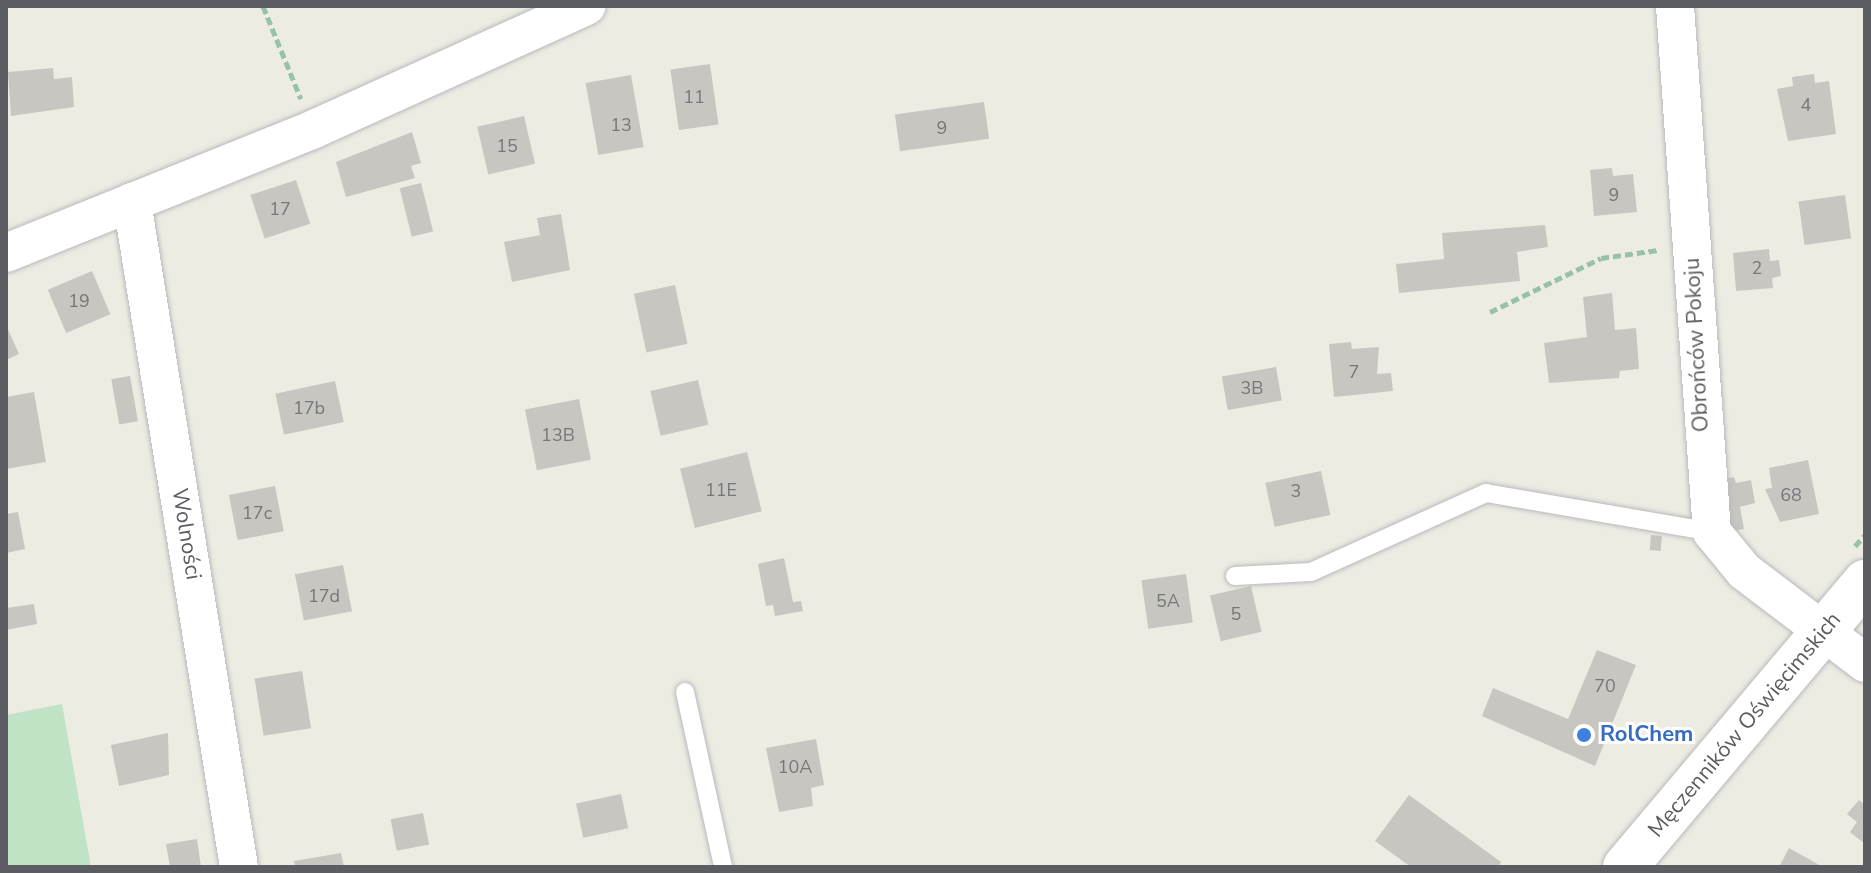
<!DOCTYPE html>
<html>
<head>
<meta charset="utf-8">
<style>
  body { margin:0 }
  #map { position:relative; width:1871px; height:873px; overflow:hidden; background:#edece2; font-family:"Nunito Sans",sans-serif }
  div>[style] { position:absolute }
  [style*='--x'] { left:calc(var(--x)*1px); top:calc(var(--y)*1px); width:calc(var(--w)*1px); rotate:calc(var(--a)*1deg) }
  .green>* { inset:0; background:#bfe3c4 }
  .building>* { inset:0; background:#c8c6c0; transform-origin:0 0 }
  .path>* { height:5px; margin-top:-2.5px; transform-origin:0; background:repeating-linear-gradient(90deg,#97c2a9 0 8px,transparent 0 12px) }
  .roads { filter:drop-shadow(0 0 2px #b8b9be) drop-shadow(0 0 2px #b8b9be) }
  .lane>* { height:18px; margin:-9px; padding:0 9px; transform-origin:9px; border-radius:9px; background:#fff }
  .street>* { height:38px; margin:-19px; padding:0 19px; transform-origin:19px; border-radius:19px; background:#fff }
  .secondary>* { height:44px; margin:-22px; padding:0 22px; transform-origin:22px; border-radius:22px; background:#fff }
  .dots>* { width:22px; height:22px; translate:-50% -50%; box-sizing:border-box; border:4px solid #fff; border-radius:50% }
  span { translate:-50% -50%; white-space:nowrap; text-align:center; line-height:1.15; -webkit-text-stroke:6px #fff; paint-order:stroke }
  .number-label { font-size:18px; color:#76777a }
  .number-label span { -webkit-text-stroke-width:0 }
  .street-label { font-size:22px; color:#5b5d62 }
  .shop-label { font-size:22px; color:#366cbe; font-weight:700 }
  .left { translate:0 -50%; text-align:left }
  .frame { position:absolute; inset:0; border:8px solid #5b5d62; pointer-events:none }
</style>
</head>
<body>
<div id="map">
  <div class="green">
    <i style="clip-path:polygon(62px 704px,91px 867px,6px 867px,6px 715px)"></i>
  </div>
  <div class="building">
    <i style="left:710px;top:64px;width:61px;height:40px;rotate:82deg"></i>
    <i style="clip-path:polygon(53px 68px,54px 79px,72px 77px,74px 107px,11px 116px,8px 72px)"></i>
    <i style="clip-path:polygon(1814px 74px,1815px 83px,1829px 81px,1836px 134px,1788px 141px,1777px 89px,1793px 86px,1792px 77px)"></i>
    <i style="left:631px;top:75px;width:73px;height:46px;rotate:80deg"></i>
    <i style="left:984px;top:102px;width:37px;height:90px;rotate:82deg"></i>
    <i style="left:524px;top:116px;width:49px;height:48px;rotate:77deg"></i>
    <i style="clip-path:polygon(412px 132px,421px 163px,411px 166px,415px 178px,346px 197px,336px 162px)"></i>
    <i style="clip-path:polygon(1612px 168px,1613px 176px,1633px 174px,1637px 212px,1594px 216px,1590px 170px)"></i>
    <i style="left:296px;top:180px;width:46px;height:48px;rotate:72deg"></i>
    <i style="left:421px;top:183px;width:50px;height:22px;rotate:76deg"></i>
    <i style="left:1845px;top:195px;width:44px;height:47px;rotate:82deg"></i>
    <i style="clip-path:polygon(561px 214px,570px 270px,512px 282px,504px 242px,540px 235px,537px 218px)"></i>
    <i style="clip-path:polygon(1545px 225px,1548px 247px,1517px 252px,1520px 281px,1399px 293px,1396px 264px,1444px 259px,1442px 233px)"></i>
    <i style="clip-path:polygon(1769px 249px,1770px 261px,1779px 260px,1781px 276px,1772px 278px,1773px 288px,1736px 291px,1733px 253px)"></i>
    <i style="left:92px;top:271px;width:47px;height:48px;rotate:67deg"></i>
    <i style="left:675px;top:285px;width:60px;height:42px;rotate:78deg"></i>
    <i style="clip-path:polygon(1612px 293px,1615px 330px,1636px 328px,1639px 369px,1620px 371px,1619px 378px,1549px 383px,1544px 343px,1587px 337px,1583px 297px)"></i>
    <i style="clip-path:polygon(6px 325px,19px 354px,6px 360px)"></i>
    <i style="clip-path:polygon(1351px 342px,1352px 349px,1379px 347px,1377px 374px,1391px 373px,1393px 391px,1334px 397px,1329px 344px)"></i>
    <i style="left:1276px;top:367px;width:34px;height:55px;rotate:80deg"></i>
    <i style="left:130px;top:376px;width:46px;height:19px;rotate:80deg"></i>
    <i style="left:698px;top:380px;width:46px;height:49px;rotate:77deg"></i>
    <i style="left:335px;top:381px;width:42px;height:61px;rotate:78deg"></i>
    <i style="clip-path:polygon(34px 392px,46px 462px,6px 469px,6px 397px)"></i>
    <i style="left:579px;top:399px;width:62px;height:55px;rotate:79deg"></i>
    <i style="left:747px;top:452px;width:61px;height:69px;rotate:76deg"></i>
    <i style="clip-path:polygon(1808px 460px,1819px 514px,1780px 522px,1765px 489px,1772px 488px,1769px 468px)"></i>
    <i style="left:1321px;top:471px;width:45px;height:57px;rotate:78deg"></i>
    <i style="clip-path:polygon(1734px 477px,1736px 483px,1751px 480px,1755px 503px,1740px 507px,1744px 529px,1728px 532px,1718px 480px)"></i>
    <i style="left:275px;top:486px;width:46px;height:47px;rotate:79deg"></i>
    <i style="clip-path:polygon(18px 512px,25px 549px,6px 553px,6px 514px)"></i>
    <i style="left:1651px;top:535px;width:11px;height:15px;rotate:5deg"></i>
    <i style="clip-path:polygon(784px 558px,793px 602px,801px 601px,803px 611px,775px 616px,773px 605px,766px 606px,758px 564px)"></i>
    <i style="left:343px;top:565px;width:47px;height:49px;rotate:79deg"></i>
    <i style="left:1186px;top:574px;width:49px;height:45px;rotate:82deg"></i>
    <i style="left:1251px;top:586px;width:47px;height:42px;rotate:77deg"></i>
    <i style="clip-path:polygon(34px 604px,37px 624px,6px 630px,6px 608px)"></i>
    <i style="clip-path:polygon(1597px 650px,1636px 665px,1595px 766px,1482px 716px,1493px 688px,1568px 719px)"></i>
    <i style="left:302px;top:671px;width:58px;height:48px;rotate:81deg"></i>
    <i style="clip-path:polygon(168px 733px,169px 775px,119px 786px,111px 745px)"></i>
    <i style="clip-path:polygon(816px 739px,824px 785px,811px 788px,813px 806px,779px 812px,766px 748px)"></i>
    <i style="left:621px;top:794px;width:35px;height:46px;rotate:78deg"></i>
    <i style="clip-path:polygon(1409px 795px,1501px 862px,1498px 867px,1411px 867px,1375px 841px)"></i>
    <i style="clip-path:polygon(1859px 800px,1865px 805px,1865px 844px,1850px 832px,1857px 822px,1847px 814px)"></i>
    <i style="left:423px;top:813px;width:32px;height:33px;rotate:79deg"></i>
    <i style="clip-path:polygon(197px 839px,201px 867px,170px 867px,166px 844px)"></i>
    <i style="clip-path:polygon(1789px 848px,1823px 867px,1779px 867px)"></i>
    <i style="clip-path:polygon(341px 853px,344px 867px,295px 867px,294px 861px)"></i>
  </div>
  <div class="path">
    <i style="--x:263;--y:6;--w:100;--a:67.8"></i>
    <i style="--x:1490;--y:312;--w:123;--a:-25.9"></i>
    <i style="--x:1601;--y:258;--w:58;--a:-8"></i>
    <i style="--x:1855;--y:546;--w:15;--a:-48"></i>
  </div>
  <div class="roads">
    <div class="lane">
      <i style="--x:1235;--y:576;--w:76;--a:-3"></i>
      <i style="--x:1311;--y:572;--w:192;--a:-24.3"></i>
      <i style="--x:1486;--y:493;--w:229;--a:9.8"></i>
      <i style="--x:685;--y:692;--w:179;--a:77.7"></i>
    </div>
    <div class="street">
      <i style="--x:1675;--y:6;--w:527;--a:85.98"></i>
      <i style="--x:1712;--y:532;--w:50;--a:50.6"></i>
      <i style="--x:1744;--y:571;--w:152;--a:37.2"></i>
      <i style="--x:132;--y:202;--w:674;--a:80.86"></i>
      <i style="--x:6;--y:253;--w:332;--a:-21.9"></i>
      <i style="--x:314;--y:129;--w:299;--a:-24.3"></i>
    </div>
    <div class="secondary">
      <i style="--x:1625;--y:867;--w:373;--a:-49.9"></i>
    </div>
  </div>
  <div class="dots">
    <i style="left:1584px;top:735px;background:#3f7fe0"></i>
  </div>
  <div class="number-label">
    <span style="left:694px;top:97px">11</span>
    <span style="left:1806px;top:105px">4</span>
    <span style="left:621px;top:125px">13</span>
    <span style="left:942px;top:128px">9</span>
    <span style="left:507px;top:146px">15</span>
    <span style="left:1614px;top:195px">9</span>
    <span style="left:280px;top:209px">17</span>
    <span style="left:1757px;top:268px">2</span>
    <span style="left:79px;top:301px">19</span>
    <span style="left:1354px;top:372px">7</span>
    <span style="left:1252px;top:388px">3B</span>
    <span style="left:309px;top:408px">17b</span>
    <span style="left:558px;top:435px">13B</span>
    <span style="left:721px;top:490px">11E</span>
    <span style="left:1296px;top:491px">3</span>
    <span style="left:1791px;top:495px">68</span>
    <span style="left:257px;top:513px">17c</span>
    <span style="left:324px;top:596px">17d</span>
    <span style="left:1168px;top:601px">5A</span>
    <span style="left:1236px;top:614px">5</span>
    <span style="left:1605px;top:686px">70</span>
    <span style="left:795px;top:767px">10A</span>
  </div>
  <div class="street-label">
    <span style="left:1697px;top:345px;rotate:-93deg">Obrońców Pokoju</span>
    <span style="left:186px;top:534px;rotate:81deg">Wolności</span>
    <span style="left:1745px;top:725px;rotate:-50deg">Męczenników Oświęcimskich</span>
  </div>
  <div class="shop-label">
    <span class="left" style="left:1600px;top:735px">RolChem</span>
  </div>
  <div class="frame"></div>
</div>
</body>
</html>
